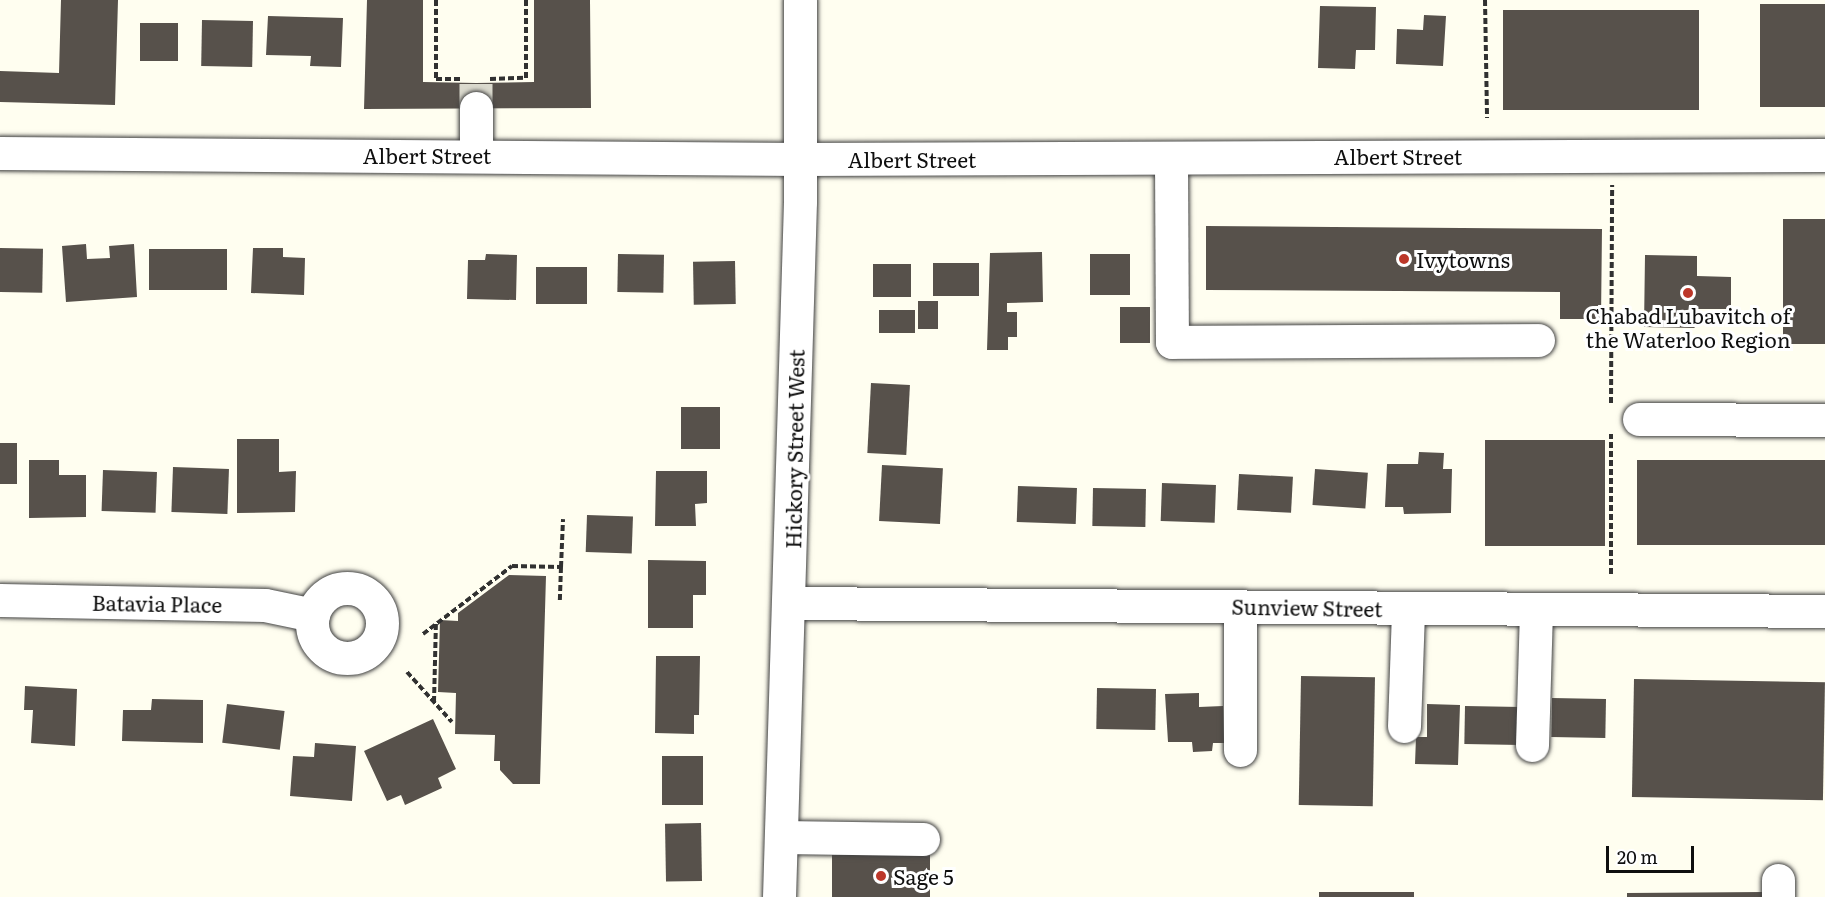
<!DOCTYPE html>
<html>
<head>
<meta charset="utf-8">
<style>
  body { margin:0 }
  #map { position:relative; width:1825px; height:897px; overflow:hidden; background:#fffef0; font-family:Literata,serif }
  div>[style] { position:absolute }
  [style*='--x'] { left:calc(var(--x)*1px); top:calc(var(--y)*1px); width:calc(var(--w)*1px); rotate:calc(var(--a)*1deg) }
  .building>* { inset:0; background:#57514b; transform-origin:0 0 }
  .minor-tunnel>* { height:33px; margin-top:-16.5px; transform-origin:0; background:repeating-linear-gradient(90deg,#dbdace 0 33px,transparent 0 49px) }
  .path>* { height:4px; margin-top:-2px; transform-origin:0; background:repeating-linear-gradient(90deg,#313131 0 6px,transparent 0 9px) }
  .roads { filter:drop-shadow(0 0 2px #424242) drop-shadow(0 0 2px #424242) }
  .minor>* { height:33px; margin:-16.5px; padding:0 16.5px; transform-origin:16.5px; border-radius:16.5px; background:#fff }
  .minor>.ring { margin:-16.5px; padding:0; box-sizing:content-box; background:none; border:33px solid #fff; border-radius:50% }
  .dots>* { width:16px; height:16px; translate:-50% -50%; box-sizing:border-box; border:3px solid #fff; border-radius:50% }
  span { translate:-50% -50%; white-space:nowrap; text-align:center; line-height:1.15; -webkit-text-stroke:6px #fff; paint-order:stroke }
  .street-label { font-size:21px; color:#0f0f0f }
  .poi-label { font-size:21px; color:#0f0f0f }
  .left { translate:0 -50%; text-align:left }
  .scale { position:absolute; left:1606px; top:846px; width:88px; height:27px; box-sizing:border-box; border:3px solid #0f0f0f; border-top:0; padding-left:8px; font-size:18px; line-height:21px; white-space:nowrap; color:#0f0f0f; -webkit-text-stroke:4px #fff; paint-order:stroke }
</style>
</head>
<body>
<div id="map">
  <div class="building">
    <i style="clip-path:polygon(61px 0,118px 0,115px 105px,0 102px,0 71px,59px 73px)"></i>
    <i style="clip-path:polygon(367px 0,423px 0,423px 82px,476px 83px,534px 82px,534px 0,590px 0,591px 108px,364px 109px)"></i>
    <i style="left:1760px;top:4px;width:65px;height:103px"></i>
    <i style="clip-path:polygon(1320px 6px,1376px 7px,1375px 50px,1356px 50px,1355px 69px,1318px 68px)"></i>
    <i style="left:1503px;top:10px;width:196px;height:100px"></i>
    <i style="clip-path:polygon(1424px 15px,1446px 16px,1443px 66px,1396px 64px,1397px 29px,1423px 30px)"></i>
    <i style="clip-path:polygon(268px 16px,343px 18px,341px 67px,310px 66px,311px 56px,266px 55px)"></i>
    <i style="left:202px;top:20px;width:51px;height:46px;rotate:1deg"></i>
    <i style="left:140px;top:23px;width:38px;height:38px"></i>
    <i style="left:1783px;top:219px;width:42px;height:125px"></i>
    <i style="clip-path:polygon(1206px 226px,1602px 229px,1601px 319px,1560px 319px,1560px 292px,1206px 290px)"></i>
    <i style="clip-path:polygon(86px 244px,87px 259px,110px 258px,109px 246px,134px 244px,137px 297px,66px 302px,62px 246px)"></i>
    <i style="left:0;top:248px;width:43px;height:44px;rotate:1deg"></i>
    <i style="clip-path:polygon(253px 248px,283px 248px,283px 257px,305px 258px,304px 295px,251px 293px)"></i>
    <i style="left:149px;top:249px;width:78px;height:41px"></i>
    <i style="clip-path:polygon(1042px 252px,1043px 302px,1007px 303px,1007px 312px,1017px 312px,1017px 337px,1008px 337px,1008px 350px,987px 350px,990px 253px)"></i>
    <i style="clip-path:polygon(486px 254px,517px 255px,516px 300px,467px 299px,468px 260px,485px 260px)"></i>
    <i style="left:618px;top:254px;width:46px;height:38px;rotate:1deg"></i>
    <i style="left:1090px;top:254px;width:40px;height:41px"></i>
    <i style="clip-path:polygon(1645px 255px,1697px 256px,1697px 276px,1731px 277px,1731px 309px,1696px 309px,1695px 328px,1644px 327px)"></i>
    <i style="left:735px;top:261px;width:43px;height:42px;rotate:89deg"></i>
    <i style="left:933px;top:263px;width:46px;height:33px"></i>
    <i style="left:873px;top:264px;width:38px;height:33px"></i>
    <i style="left:536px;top:267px;width:51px;height:37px"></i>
    <i style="left:918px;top:301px;width:20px;height:28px"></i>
    <i style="left:1120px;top:307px;width:30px;height:36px"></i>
    <i style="left:879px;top:310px;width:36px;height:23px"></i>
    <i style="left:871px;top:383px;width:39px;height:70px;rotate:3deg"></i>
    <i style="left:681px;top:407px;width:39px;height:42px"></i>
    <i style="clip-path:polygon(237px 439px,279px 439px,279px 472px,296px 471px,295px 512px,237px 513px)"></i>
    <i style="left:1485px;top:440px;width:120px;height:106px"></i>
    <i style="left:0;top:443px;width:17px;height:41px"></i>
    <i style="clip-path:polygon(1419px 452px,1444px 453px,1443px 469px,1452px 469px,1451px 513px,1404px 514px,1403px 507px,1385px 507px,1387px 464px,1418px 464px)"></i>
    <i style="clip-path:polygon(29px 460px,59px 460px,59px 475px,86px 475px,86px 517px,29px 518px)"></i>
    <i style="left:1825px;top:460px;width:85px;height:188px;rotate:90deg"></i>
    <i style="left:882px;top:465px;width:61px;height:56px;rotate:3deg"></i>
    <i style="left:173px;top:467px;width:56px;height:45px;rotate:2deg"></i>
    <i style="left:1315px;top:469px;width:53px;height:36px;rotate:4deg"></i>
    <i style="left:103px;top:470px;width:54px;height:41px;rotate:2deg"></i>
    <i style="clip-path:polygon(656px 471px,707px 471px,707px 503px,695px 504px,696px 526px,655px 526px)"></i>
    <i style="left:1239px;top:474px;width:54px;height:36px;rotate:3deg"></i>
    <i style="left:1162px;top:483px;width:54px;height:38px;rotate:2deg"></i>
    <i style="left:1018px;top:486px;width:59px;height:36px;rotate:2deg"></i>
    <i style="left:1093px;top:488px;width:53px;height:38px;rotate:1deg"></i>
    <i style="left:587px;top:515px;width:46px;height:37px;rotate:2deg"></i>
    <i style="clip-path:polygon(648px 560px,706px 561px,706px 595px,693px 595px,693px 628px,648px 628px)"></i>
    <i style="clip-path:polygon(509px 575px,546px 576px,540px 784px,513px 784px,500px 770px,500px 761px,494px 761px,495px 735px,455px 734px,456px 693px,438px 692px,440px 620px,458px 621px,458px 613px)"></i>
    <i style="clip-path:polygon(656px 656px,700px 656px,699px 715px,694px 715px,694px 734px,655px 733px)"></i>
    <i style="left:1301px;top:676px;width:74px;height:129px;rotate:1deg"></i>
    <i style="left:1634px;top:679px;width:191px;height:118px;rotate:1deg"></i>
    <i style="clip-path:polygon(25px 686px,77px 689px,75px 746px,31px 743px,33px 710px,24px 710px)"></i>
    <i style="left:1097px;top:688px;width:59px;height:41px;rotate:1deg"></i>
    <i style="clip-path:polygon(1199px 693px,1199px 707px,1223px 706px,1224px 743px,1213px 743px,1212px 751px,1193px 752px,1192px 742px,1168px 742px,1165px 694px)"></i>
    <i style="left:1552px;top:698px;width:54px;height:39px;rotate:1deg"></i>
    <i style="clip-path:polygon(152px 699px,203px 700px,203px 743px,122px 741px,123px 710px,151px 710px)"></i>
    <i style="left:227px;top:704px;width:58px;height:39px;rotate:7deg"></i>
    <i style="clip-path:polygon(1427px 704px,1460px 705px,1458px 765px,1415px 764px,1416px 737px,1427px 737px)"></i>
    <i style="left:1465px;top:706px;width:56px;height:38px;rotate:1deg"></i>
    <i style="clip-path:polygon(433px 719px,456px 769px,438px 778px,442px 788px,405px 805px,401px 795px,387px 801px,364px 751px)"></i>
    <i style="clip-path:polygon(315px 743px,356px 746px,352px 801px,290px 796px,293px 756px,314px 757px)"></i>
    <i style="left:662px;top:756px;width:41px;height:49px"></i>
    <i style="left:701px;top:823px;width:58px;height:36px;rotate:89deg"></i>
    <i style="left:930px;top:855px;width:42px;height:98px;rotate:90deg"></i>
    <i style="left:1319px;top:892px;width:95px;height:5px"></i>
    <i style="clip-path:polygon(1763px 892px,1763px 897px,1627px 897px,1627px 893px)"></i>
  </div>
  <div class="minor-tunnel">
    <i style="--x:476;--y:83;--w:25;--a:90"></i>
  </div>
  <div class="path">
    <i style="--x:436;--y:0;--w:79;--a:90"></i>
    <i style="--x:436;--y:79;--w:27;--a:0"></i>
    <i style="--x:1485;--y:0;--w:118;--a:89"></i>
    <i style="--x:490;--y:79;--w:36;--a:-2"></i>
    <i style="--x:526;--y:78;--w:78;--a:-90"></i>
    <i style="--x:1611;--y:403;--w:218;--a:-89.7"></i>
    <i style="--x:561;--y:567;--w:48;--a:-87.6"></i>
    <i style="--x:1611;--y:574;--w:140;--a:-90"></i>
    <i style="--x:423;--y:634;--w:112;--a:-37.4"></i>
    <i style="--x:512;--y:566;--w:49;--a:1.2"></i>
    <i style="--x:561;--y:567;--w:36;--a:92"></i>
    <i style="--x:407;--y:672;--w:67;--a:48"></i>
    <i style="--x:434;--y:702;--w:81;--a:-88.6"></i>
  </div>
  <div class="roads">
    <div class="minor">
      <i style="--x:476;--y:108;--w:47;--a:90"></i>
      <i style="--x:0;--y:153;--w:800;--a:0.43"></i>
      <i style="--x:800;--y:159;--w:1025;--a:-0.22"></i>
      <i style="--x:1171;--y:158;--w:184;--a:89.7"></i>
      <i style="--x:1172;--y:342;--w:366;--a:-0.3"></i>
      <i style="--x:1639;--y:419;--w:186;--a:0.3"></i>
      <i class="ring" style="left:312px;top:588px;width:37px;height:37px"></i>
      <i style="--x:0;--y:600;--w:265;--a:1.1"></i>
      <i style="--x:265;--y:605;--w:49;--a:11.8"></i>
      <i style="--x:790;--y:603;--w:1035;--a:0.44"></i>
      <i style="--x:1240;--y:607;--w:143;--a:90"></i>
      <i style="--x:1404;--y:726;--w:117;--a:-88"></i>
      <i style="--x:1532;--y:745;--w:135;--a:-88.3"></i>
      <i style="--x:781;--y:837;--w:142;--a:0.8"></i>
      <i style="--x:1778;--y:880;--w:17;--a:90"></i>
      <i style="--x:779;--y:897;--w:696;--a:-88.27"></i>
      <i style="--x:800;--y:201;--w:201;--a:-90"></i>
    </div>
  </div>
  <div class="dots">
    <i style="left:1404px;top:259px;background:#bc3729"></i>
    <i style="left:1688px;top:293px;background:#bc3729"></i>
    <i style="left:881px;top:876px;background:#bc3729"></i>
  </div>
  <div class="street-label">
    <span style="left:427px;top:155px">Albert Street</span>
    <span style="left:1398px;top:156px">Albert Street</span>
    <span style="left:912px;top:159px">Albert Street</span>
    <span style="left:794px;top:449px;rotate:-89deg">Hickory Street West</span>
    <span style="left:157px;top:603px;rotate:1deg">Batavia Place</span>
    <span style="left:1307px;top:607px;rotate:1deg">Sunview Street</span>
  </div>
  <div class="poi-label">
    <span class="left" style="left:1416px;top:259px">Ivytowns</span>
    <span style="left:1688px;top:327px">Chabad Lubavitch of<br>the Waterloo Region</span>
    <span class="left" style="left:893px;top:876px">Sage 5</span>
  </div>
  <div class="scale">20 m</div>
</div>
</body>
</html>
